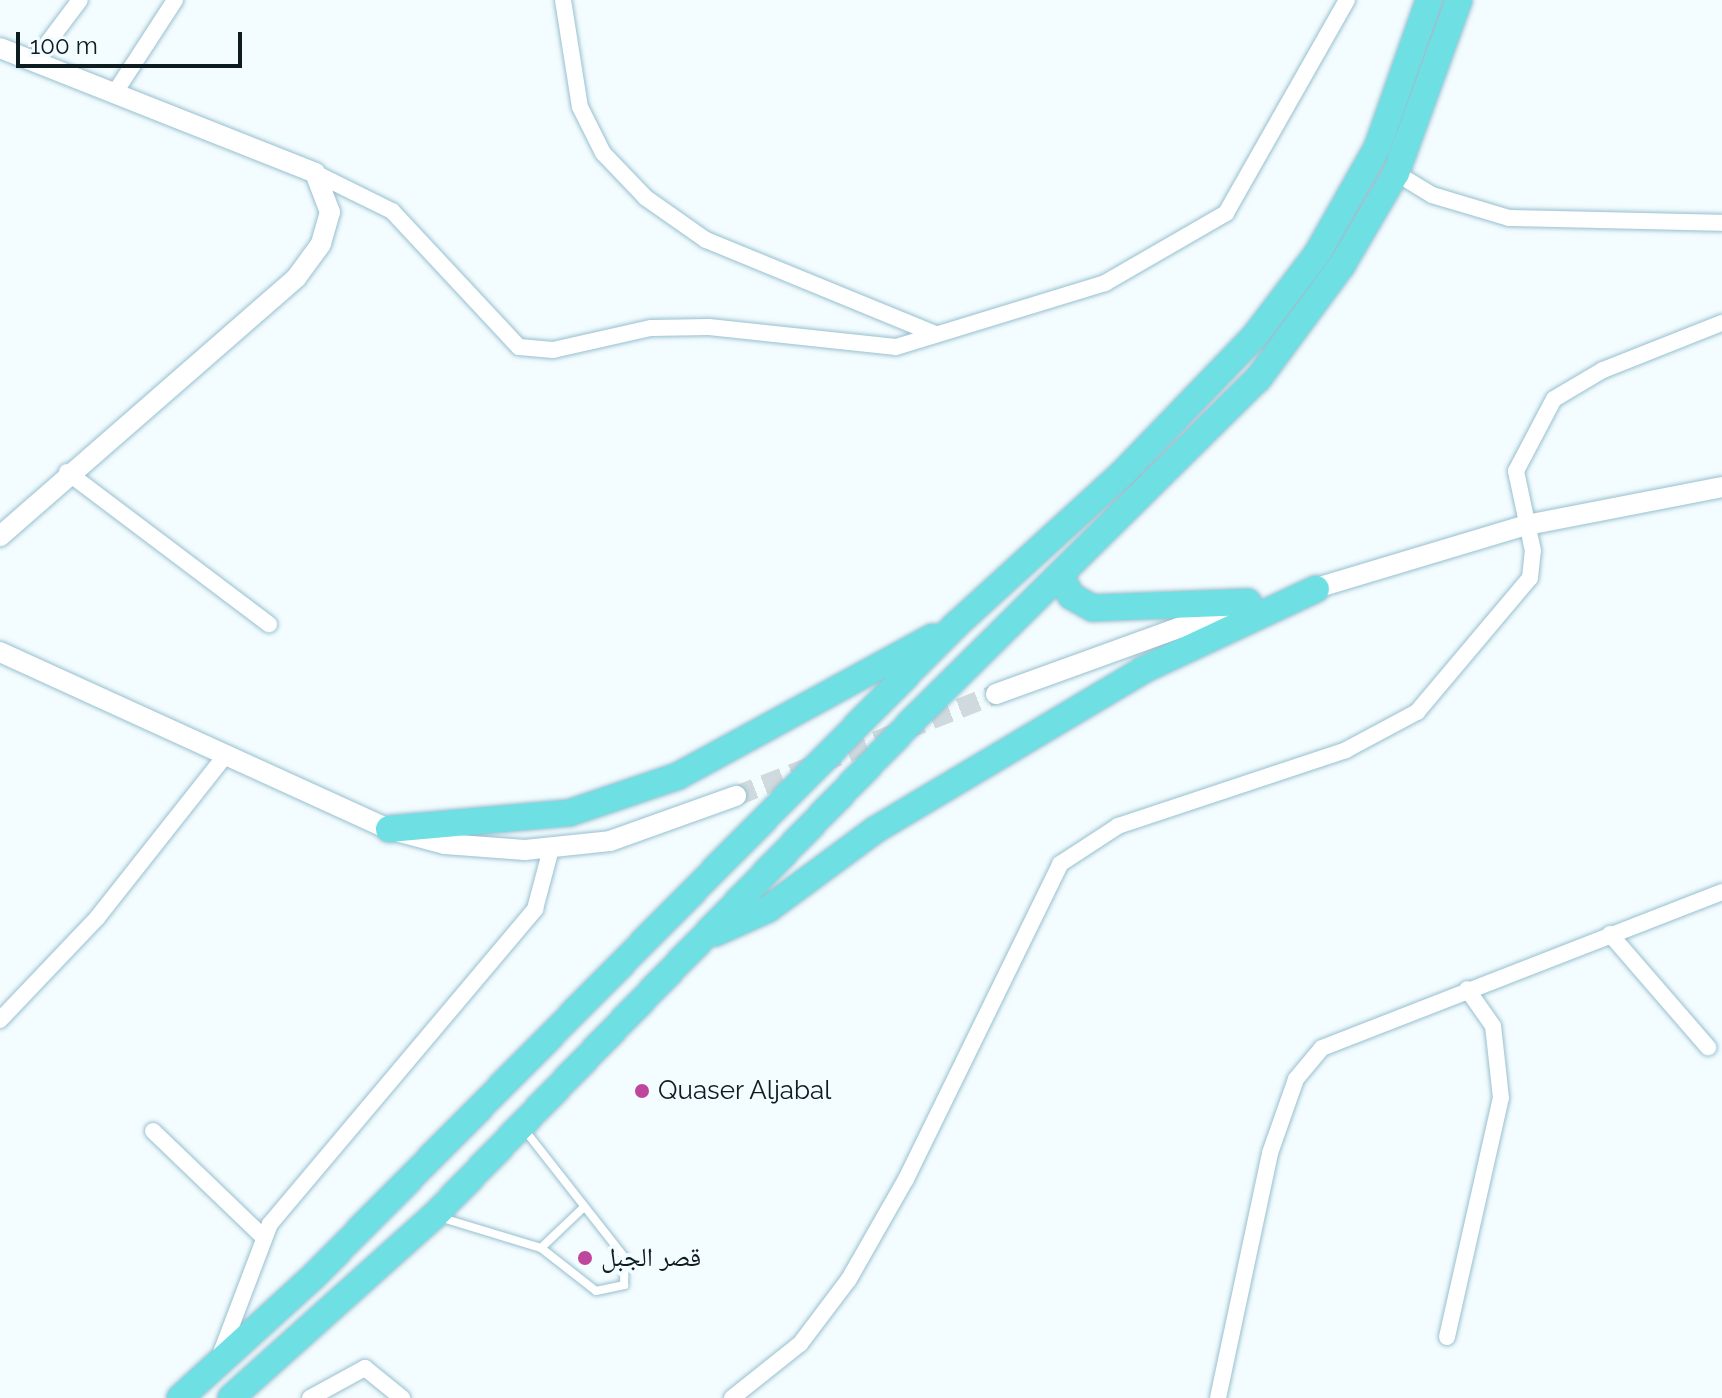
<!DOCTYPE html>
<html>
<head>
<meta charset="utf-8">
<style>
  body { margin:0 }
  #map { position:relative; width:1722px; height:1398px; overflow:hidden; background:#f3fcff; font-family:Raleway,"Noto Naskh Arabic",sans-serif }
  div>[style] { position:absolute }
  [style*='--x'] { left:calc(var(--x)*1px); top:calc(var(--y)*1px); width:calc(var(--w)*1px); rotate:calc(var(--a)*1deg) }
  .tertiary-tunnel>* { height:20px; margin-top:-10px; transform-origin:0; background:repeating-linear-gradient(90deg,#d0dade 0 20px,transparent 0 30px) }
  .roads { filter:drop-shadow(0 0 2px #97c0cf) drop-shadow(0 0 2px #97c0cf) }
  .service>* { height:8px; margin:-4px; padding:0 4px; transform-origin:4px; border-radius:4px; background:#fff }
  .minor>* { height:16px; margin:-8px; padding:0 8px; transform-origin:8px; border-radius:8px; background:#fff }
  .tertiary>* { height:20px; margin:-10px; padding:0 10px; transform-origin:10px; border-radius:10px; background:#fff }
  .trunk>* { height:26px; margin:-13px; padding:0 13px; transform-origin:13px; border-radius:13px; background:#6edfe2 }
  .dots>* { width:22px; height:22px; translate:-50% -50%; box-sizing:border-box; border:4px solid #f3fcff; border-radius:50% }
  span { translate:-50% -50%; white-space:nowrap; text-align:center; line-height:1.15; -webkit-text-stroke:8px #f3fcff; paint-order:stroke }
  .poi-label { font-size:26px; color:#0c1c21 }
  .left { translate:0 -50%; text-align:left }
  .scale { position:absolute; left:16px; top:32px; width:226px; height:36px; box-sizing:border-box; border:4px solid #0c1c21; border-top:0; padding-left:10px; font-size:24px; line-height:28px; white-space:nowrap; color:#0c1c21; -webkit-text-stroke:6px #f3fcff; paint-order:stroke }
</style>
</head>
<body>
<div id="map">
  <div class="tertiary-tunnel">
    <i style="--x:736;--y:796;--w:279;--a:-21.4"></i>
  </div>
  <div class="roads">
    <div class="service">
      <i style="--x:439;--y:1217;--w:107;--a:16.9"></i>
      <i style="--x:541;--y:1248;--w:70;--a:38"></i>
      <i style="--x:596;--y:1291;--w:29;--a:-12"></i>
      <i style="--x:624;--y:1285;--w:27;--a:-88"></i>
      <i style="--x:625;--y:1258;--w:165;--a:-128.1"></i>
      <i style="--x:541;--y:1248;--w:57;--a:-43.6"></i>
    </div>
    <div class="minor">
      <i style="--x:563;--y:0;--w:108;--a:81"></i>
      <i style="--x:580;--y:107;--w:51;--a:63.4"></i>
      <i style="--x:603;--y:153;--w:62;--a:46.3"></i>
      <i style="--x:646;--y:198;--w:73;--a:35"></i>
      <i style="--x:706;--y:240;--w:245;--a:22.3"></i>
      <i style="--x:34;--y:61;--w:76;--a:-53"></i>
      <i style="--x:114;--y:94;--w:112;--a:-57"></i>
      <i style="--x:315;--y:173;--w:86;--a:26.3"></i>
      <i style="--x:392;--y:211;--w:186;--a:47"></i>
      <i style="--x:519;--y:347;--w:34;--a:5"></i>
      <i style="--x:553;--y:350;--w:100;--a:-12.7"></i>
      <i style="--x:651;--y:328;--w:58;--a:-1"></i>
      <i style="--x:709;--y:327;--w:188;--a:6.1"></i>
      <i style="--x:896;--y:347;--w:219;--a:-17"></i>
      <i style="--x:1105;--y:283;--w:140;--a:-30"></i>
      <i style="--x:1226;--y:213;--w:245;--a:-60.4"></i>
      <i style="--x:1396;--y:173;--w:42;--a:31.4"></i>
      <i style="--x:1432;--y:195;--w:80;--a:16.6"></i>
      <i style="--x:1509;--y:218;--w:213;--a:1.3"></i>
      <i style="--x:67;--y:472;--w:253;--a:37"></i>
      <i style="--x:1610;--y:934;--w:150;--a:49.1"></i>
      <i style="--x:0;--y:1020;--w:141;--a:-46.4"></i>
      <i style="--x:97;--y:918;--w:206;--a:-51.7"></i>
      <i style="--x:153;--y:1131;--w:153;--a:43.9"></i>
      <i style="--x:1447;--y:1337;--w:245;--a:-77.3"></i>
      <i style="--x:1501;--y:1098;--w:72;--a:-96.3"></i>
      <i style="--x:1493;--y:1026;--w:45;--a:-125.1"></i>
      <i style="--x:219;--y:1358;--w:143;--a:-69.2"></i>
      <i style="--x:270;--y:1224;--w:412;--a:-49.9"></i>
      <i style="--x:535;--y:909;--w:62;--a:-75.1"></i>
      <i style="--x:310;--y:1398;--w:63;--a:-28.6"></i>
      <i style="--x:365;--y:1368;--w:48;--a:39"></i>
      <i style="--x:732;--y:1398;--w:87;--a:-38.5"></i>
      <i style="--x:800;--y:1344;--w:81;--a:-53"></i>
      <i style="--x:849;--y:1279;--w:115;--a:-60.3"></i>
      <i style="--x:906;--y:1179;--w:351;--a:-63.9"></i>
      <i style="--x:1060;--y:864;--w:69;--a:-33.2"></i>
      <i style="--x:1118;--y:826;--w:240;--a:-18.4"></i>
      <i style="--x:1346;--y:750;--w:81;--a:-28.2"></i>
      <i style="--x:1417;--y:712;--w:175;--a:-49.9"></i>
      <i style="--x:1530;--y:578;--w:27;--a:-84"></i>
      <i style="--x:1533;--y:551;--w:82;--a:-102"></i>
      <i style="--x:1516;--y:471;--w:81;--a:-62.2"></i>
      <i style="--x:1554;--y:399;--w:57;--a:-30.6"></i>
      <i style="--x:1603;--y:370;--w:128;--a:-21.6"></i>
      <i style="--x:1218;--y:1398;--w:250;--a:-78"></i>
      <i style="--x:1270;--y:1153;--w:78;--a:-70.6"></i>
      <i style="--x:1296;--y:1079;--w:40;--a:-50"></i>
      <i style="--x:1322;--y:1048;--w:429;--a:-21.3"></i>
    </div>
    <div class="tertiary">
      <i style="--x:0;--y:48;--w:339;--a:21.6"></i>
      <i style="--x:315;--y:173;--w:42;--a:69"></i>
      <i style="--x:330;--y:212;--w:33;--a:106"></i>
      <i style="--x:321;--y:244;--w:42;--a:126.3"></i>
      <i style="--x:296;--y:278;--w:393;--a:138.9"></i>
      <i style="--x:1303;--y:592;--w:234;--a:-16.7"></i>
      <i style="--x:1527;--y:525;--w:199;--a:-11"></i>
      <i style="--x:0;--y:652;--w:427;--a:24.5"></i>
      <i style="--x:389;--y:829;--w:58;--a:15"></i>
      <i style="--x:445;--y:844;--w:80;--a:4.3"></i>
      <i style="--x:525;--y:850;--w:85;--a:-6"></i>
      <i style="--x:610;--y:841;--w:134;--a:-19.7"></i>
      <i style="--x:996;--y:694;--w:252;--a:-19.9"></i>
    </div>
    <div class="trunk">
      <i style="--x:1060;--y:575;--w:24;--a:62"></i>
      <i style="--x:1071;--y:596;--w:25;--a:29"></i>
      <i style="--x:1093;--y:608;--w:155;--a:-2.2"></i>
      <i style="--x:389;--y:829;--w:181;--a:-5.1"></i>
      <i style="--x:569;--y:813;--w:115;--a:-18.7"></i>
      <i style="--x:678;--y:776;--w:290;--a:-28.6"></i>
      <i style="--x:715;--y:933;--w:58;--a:-24.4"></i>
      <i style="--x:768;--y:909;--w:133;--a:-36.4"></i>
      <i style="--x:875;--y:830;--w:312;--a:-30.8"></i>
      <i style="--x:1143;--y:670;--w:191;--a:-25.1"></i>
      <i style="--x:180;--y:1398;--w:181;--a:-42.3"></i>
      <i style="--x:314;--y:1276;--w:916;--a:-45.4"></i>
      <i style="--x:957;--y:624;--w:223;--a:-42.3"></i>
      <i style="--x:1122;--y:474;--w:190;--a:-46.1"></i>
      <i style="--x:1254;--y:337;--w:104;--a:-52.8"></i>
      <i style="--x:1317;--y:254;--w:122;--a:-60.5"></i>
      <i style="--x:1377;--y:148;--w:157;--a:-70.6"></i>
      <i style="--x:231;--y:1398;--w:273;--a:-41.9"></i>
      <i style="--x:434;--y:1216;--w:692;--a:-45.99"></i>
      <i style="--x:915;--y:718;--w:482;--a:-44.7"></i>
      <i style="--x:1258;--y:379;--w:142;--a:-53.6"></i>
      <i style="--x:1342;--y:265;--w:107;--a:-59.6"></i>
      <i style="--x:1396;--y:173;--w:184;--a:-70"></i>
    </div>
  </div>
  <div class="dots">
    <i style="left:642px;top:1091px;background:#be469c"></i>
    <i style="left:585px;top:1258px;background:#be469c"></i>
  </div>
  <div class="poi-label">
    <span class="left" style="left:658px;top:1091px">Quaser Aljabal</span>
    <span class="left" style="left:601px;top:1258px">قصر الجبل</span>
  </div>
  <div class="scale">100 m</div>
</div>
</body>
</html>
